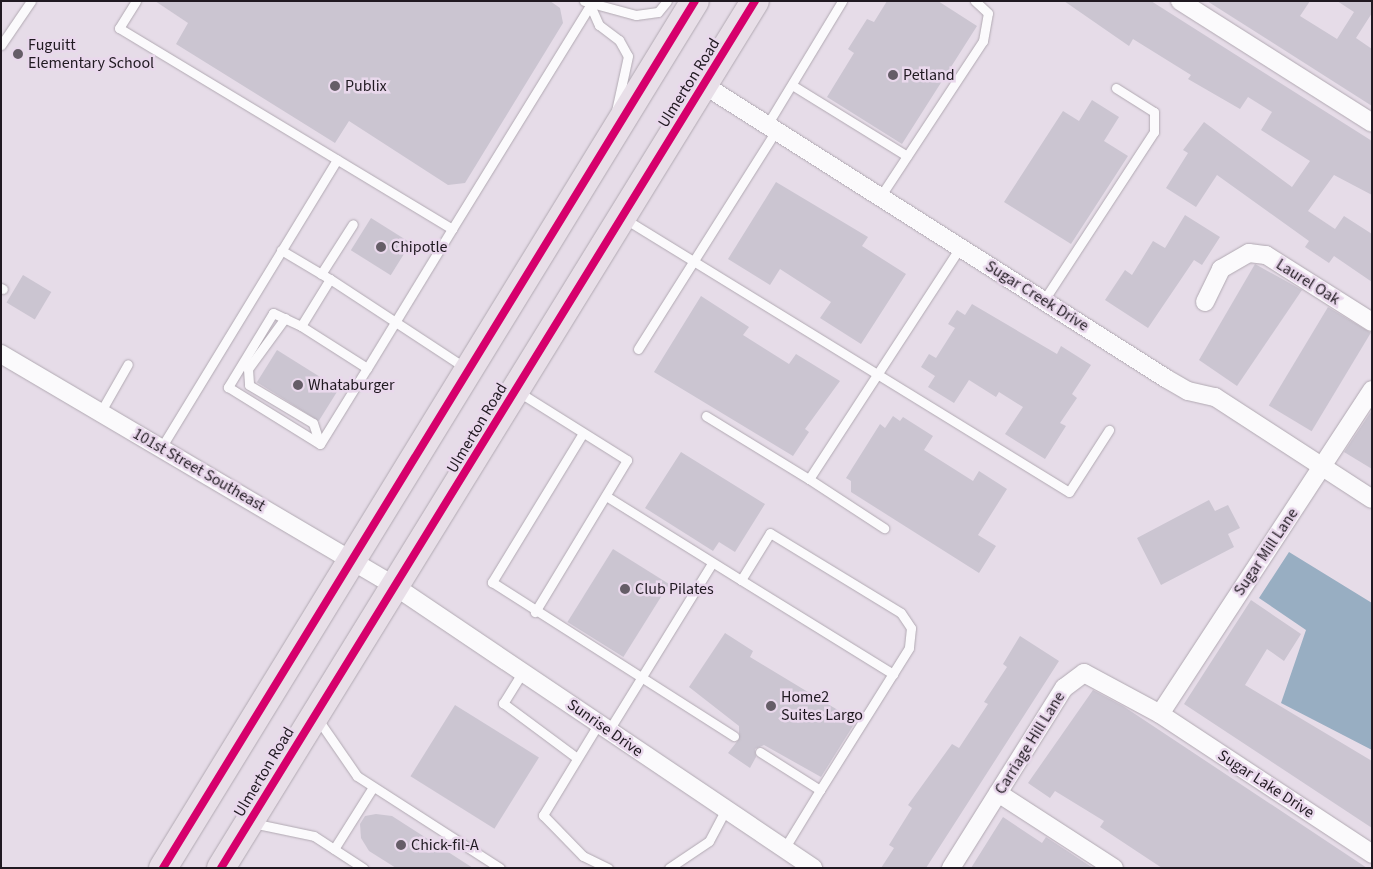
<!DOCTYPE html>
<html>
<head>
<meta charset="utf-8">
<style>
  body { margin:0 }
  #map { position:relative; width:1373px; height:869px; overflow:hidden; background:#e6dce8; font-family:"Source Sans 3",sans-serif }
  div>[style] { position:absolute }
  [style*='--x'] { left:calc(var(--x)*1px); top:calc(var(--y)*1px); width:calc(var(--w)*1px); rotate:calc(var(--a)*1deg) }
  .water>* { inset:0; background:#98aec2 }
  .building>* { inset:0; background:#cbc5d1; transform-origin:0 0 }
  .roads { filter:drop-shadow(0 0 1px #b1a9b2) drop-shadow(0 0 1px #b1a9b2) }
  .service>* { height:9px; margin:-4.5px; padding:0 4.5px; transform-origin:4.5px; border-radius:4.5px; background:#fbfafc }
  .minor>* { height:18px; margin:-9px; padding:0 9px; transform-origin:9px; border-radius:9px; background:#fbfafc }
  .primary>* { height:28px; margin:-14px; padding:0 14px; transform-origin:14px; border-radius:14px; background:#e8dfe8 }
  .cycleway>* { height:8px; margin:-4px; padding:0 4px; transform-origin:4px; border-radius:4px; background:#d6006c }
  .dots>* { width:14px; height:14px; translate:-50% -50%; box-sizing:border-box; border:2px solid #e9d8ec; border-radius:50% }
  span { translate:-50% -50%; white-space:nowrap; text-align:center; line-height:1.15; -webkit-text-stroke:5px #e9d8ec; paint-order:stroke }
  .poi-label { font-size:16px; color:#201921 }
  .left { translate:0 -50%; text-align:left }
  .street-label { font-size:16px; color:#201921 }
  .frame { position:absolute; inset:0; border:2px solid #201921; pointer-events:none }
</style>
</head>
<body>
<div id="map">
  <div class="water">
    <i style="clip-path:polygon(1289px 552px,1372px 603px,1372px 750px,1281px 703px,1306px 630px,1259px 598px)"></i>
  </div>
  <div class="building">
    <i style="clip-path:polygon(155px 1px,550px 1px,560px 8px,563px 23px,465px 183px,448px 185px,349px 121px,335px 143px,176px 44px,188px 23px)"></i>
    <i style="clip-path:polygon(887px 1px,938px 1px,977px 26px,902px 144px,827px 97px,854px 53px,848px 49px,867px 19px,874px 22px)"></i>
    <i style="clip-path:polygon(1064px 1px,1151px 1px,1372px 141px,1372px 195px,1334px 175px,1308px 211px,1335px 229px,1344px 216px,1372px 234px,1372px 282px,1334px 256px,1329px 263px,1305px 247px,1309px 241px,1217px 175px,1196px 207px,1166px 188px,1188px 153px,1183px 150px,1204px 122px,1292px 187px,1310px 161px,1261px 130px,1272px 112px,1248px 97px,1240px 109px,1188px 79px,1191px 75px,1133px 39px,1129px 46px)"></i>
    <i style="clip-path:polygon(1207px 1px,1310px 1px,1300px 16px,1337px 39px,1354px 12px,1337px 1px,1372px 1px,1372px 13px,1356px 38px,1372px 49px,1372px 106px)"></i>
    <i style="clip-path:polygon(1092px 100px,1119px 117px,1104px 141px,1128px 156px,1071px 244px,1004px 202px,1063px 111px,1079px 121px)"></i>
    <i style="clip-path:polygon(776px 182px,868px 237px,862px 246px,906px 274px,861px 344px,820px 318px,831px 302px,780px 269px,770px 285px,728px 259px)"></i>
    <i style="clip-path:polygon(1185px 215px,1220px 237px,1202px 265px,1194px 260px,1148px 328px,1105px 300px,1125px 270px,1132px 275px,1153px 241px,1165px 248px)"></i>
    <i style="left:371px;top:218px;width:47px;height:38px;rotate:32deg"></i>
    <i style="clip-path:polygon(1255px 264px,1302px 290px,1237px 386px,1199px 360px)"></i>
    <i style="left:23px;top:275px;width:33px;height:32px;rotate:31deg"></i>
    <i style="clip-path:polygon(701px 296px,749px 327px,743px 335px,789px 364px,796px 354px,840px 381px,805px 429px,809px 432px,793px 456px,654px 372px)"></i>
    <i style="clip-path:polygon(972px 304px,1057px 354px,1061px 346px,1091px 365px,1072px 394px,1077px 398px,1060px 423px,1066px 426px,1045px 459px,1005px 434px,1023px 407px,999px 392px,996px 397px,969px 380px,954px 403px,928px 387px,935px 376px,921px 367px,929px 354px,936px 358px,955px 328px,948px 324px,957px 310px,965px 315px)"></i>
    <i style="left:1328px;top:307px;width:50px;height:115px;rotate:31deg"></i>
    <i style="left:277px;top:350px;width:73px;height:38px;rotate:32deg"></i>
    <i style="clip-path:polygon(1372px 410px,1372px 469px,1344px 452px)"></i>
    <i style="clip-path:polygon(893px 416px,900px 421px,903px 417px,933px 436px,924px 450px,973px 481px,979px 471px,1007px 489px,978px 535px,996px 546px,979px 573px,851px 492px,851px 481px,846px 478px,880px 424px,885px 428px)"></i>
    <i style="clip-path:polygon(681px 452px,765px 504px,735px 552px,719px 542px,713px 551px,645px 508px)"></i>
    <i style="clip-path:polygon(1209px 500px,1215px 511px,1228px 505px,1240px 528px,1228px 534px,1234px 547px,1161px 585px,1137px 538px)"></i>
    <i style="left:613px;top:549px;width:66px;height:86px;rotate:32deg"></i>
    <i style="clip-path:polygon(1251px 600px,1301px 634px,1284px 661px,1267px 649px,1245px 685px,1372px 761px,1372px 828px,1184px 704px)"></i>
    <i style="clip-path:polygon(725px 633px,753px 651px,750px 657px,856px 721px,821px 777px,764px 745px,755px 749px,756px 757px,750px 768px,728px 753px,739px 739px,739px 726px,689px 687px)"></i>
    <i style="clip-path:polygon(1020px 636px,1059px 661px,926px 868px,881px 868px,894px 848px,889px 845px,912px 808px,908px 805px,952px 744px,959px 748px,988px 704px,984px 702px,1007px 667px,1003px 664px)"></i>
    <i style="clip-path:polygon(1093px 690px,1123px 706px,1367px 868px,1162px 868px,1100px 827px,1104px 821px,1055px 791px,1050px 798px,1028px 783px)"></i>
    <i style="left:455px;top:705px;width:99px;height:84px;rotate:32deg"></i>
    <i style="clip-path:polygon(376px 814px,392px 816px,473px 868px,396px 868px,369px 851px,361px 838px,360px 824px,365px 816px)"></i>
    <i style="clip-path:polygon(1003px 817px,1042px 843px,1046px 837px,1093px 868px,971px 868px)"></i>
  </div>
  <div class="roads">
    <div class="service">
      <i style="--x:136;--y:1;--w:32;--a:122"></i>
      <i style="--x:119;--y:28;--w:389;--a:31.1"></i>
      <i style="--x:452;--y:229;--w:163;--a:121.4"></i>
      <i style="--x:584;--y:1;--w:54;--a:15.1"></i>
      <i style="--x:636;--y:15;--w:22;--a:-8"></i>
      <i style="--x:658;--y:12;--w:14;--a:-51"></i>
      <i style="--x:590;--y:5;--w:22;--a:66"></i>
      <i style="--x:599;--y:25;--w:25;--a:37"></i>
      <i style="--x:619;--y:40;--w:18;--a:61"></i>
      <i style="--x:628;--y:56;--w:56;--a:102.3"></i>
      <i style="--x:1;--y:45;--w:53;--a:-55.7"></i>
      <i style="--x:792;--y:85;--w:135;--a:31.7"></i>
      <i style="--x:767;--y:125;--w:145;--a:-58.8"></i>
      <i style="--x:880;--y:197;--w:187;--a:-56.6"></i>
      <i style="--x:983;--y:41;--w:28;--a:-80"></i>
      <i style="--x:988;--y:13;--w:18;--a:-137"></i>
      <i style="--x:625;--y:219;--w:521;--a:31.59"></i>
      <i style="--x:1069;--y:492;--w:74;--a:-57.2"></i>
      <i style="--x:452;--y:229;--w:268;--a:-58.3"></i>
      <i style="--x:281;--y:250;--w:57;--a:30.6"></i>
      <i style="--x:330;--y:279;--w:55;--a:121.7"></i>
      <i style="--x:301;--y:326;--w:78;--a:32.5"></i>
      <i style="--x:367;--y:368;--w:89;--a:121.7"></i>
      <i style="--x:321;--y:274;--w:59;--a:-57.4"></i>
      <i style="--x:330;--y:279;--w:164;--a:33.3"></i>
      <i style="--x:1;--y:288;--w:2;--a:27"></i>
      <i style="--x:1044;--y:300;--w:201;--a:-56.8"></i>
      <i style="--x:1154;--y:132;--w:20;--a:-90"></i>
      <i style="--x:1154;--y:112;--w:45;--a:-147.7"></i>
      <i style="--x:285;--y:318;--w:63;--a:126"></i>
      <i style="--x:248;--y:369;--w:16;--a:86"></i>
      <i style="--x:249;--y:385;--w:74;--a:30.7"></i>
      <i style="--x:313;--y:423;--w:22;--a:72"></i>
      <i style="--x:301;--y:326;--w:31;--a:-155"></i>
      <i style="--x:273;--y:313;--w:87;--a:121.3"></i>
      <i style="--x:228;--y:387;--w:108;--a:31.8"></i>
      <i style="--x:638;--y:349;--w:258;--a:-57.7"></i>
      <i style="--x:517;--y:391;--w:130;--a:32.1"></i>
      <i style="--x:627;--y:460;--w:178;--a:121.2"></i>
      <i style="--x:100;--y:413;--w:56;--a:-60.3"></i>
      <i style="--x:706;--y:416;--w:121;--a:31.5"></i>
      <i style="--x:809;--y:479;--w:277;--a:-56.9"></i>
      <i style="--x:583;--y:433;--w:175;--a:121.4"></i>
      <i style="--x:492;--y:582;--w:287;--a:32.5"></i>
      <i style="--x:161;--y:448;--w:338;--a:-58.6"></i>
      <i style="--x:809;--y:479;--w:90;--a:33.2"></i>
      <i style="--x:606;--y:496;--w:159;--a:31.9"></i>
      <i style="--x:741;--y:580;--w:55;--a:-58.3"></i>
      <i style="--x:770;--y:533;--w:153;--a:31.4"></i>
      <i style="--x:901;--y:613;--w:18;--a:56"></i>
      <i style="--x:911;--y:628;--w:20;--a:96"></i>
      <i style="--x:909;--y:648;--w:168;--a:122.1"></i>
      <i style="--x:741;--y:580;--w:179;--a:31.7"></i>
      <i style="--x:522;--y:673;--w:36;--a:122"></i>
      <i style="--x:503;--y:703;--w:92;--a:36.6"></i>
      <i style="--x:317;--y:718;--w:70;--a:55.4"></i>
      <i style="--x:357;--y:776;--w:170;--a:32.8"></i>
      <i style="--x:599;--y:723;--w:108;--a:121.3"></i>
      <i style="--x:543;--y:815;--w:57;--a:45.7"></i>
      <i style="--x:583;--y:856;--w:28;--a:26"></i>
      <i style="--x:609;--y:730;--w:196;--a:-58.3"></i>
      <i style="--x:760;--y:752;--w:71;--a:32.3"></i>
      <i style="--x:820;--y:790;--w:69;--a:121.4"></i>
      <i style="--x:252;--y:823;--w:63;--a:11.8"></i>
      <i style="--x:314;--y:836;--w:59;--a:33.1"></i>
      <i style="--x:334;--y:849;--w:73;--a:-57.8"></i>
      <i style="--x:669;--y:868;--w:48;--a:-34"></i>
      <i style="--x:709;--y:841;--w:34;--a:-62"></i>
    </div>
    <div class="minor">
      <i style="--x:1180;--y:1;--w:227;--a:32.4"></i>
      <i style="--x:704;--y:85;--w:548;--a:32.42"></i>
      <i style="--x:1167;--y:379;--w:24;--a:30"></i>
      <i style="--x:1188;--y:391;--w:28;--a:13"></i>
      <i style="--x:1215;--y:397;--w:187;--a:33"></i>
      <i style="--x:1205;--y:302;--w:37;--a:-64"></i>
      <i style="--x:1221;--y:269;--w:32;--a:-30"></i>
      <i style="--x:1249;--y:253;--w:17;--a:7"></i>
      <i style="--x:1266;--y:255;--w:125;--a:32.3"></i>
      <i style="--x:1;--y:354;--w:459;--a:30.5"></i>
      <i style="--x:396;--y:587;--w:503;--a:33.97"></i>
      <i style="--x:1160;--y:714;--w:387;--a:-56.8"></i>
      <i style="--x:998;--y:793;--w:138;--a:32.9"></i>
      <i style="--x:951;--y:868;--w:213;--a:-57.9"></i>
      <i style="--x:1064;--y:688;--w:25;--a:-37"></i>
      <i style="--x:1084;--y:673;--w:86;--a:28.3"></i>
      <i style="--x:1160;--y:714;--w:254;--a:33.4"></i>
    </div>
    <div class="primary">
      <i style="--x:163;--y:868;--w:1017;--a:-58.47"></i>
      <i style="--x:221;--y:868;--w:1018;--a:-58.37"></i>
    </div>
  </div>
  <div class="cycleway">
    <i style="--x:163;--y:868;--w:1017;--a:-58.47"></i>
    <i style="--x:221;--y:868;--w:1018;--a:-58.37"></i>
  </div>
  <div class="dots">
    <i style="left:18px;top:54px;background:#655d67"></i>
    <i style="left:893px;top:75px;background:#655d67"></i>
    <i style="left:335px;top:86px;background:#655d67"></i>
    <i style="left:381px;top:247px;background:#655d67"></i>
    <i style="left:298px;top:385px;background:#655d67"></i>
    <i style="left:625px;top:589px;background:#655d67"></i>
    <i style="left:771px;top:706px;background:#655d67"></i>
    <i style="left:401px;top:845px;background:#655d67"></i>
  </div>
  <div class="poi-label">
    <span class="left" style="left:28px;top:54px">Fuguitt<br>Elementary School</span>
    <span class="left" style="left:903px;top:75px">Petland</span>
    <span class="left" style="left:345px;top:86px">Publix</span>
    <span class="left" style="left:391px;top:247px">Chipotle</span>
    <span class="left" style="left:308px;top:385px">Whataburger</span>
    <span class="left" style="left:635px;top:589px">Club Pilates</span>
    <span class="left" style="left:781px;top:706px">Home2<br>Suites Largo</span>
    <span class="left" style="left:411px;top:845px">Chick-fil-A</span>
  </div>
  <div class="street-label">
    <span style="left:689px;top:83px;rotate:-58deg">Ulmerton Road</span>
    <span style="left:1308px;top:282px;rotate:32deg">Laurel Oak</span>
    <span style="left:1037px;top:296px;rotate:32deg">Sugar Creek Drive</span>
    <span style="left:477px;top:428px;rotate:-59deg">Ulmerton Road</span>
    <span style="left:199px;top:470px;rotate:30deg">101st Street Southeast</span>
    <span style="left:1266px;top:552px;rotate:-56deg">Sugar Mill Lane</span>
    <span style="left:605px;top:728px;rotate:35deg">Sunrise Drive</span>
    <span style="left:1030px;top:743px;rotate:-58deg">Carriage Hill Lane</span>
    <span style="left:264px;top:772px;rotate:-59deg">Ulmerton Road</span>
    <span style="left:1266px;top:784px;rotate:33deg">Sugar Lake Drive</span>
  </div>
  <div class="frame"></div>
</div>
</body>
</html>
